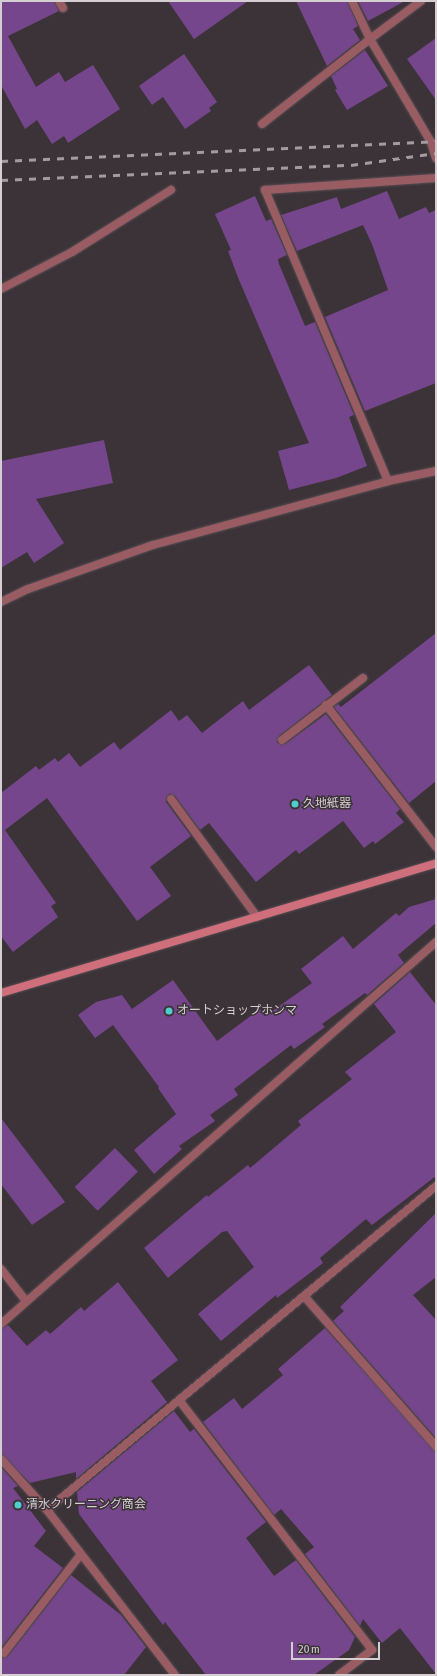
<!DOCTYPE html>
<html>
<head>
<meta charset="utf-8">
<style>
  body { margin:0 }
  #map { position:relative; width:437px; height:1676px; overflow:hidden; background:#3c3338; font-family:"Asap Condensed","Noto Sans JP",sans-serif }
  div>[style] { position:absolute }
  [style*='--x'] { left:calc(var(--x)*1px); top:calc(var(--y)*1px); width:calc(var(--w)*1px); rotate:calc(var(--a)*1deg) }
  .building>* { inset:0; background:#76468c; transform-origin:0 0 }
  .roads { filter:drop-shadow(0 0 1px #584f54) drop-shadow(0 0 1px #584f54) }
  .lane>* { height:8px; margin:-4px; padding:0 4px; transform-origin:4px; border-radius:4px; background:#9a5c63 }
  .street>* { height:8px; margin:-4px; padding:0 4px; transform-origin:4px; border-radius:4px; background:#9a5c63 }
  .secondary>* { height:8px; margin:-4px; padding:0 4px; transform-origin:4px; border-radius:4px; background:#d06f7c }
  .rail>* { height:3px; margin-top:-1.5px; transform-origin:0; background:repeating-linear-gradient(90deg,#a29b9f 0 7px,transparent 0 14px) }
  .dots>* { width:11px; height:11px; translate:-50% -50%; box-sizing:border-box; border:2px solid #3c3338; border-radius:50% }
  span { translate:-50% -50%; white-space:nowrap; text-align:center; line-height:1.15; -webkit-text-stroke:3px #3c3338; paint-order:stroke }
  .poi-label { font-size:12px; color:#d5cfd2 }
  .left { translate:0 -50%; text-align:left }
  .frame { position:absolute; inset:0; border:2px solid #d5cfd2; pointer-events:none }
  .scale { position:absolute; left:291px; top:1642px; width:89px; height:18px; box-sizing:border-box; border:2px solid #d5cfd2; border-top:0; padding-left:5px; font-size:12px; line-height:14px; white-space:nowrap; color:#d5cfd2; -webkit-text-stroke:3px #3c3338; paint-order:stroke }
</style>
</head>
<body>
<div id="map">
  <div class="building">
    <i style="clip-path:polygon(1px 1px,54px 1px,59px 11px,8px 36px,36px 87px,59px 72px,65px 82px,93px 65px,120px 109px,68px 143px,64px 136px,52px 144px,37px 120px,25px 129px,1px 85px)"></i>
    <i style="clip-path:polygon(168px 1px,248px 1px,194px 39px)"></i>
    <i style="clip-path:polygon(296px 1px,347px 1px,358px 26px,353px 29px,360px 40px,327px 66px)"></i>
    <i style="clip-path:polygon(358px 1px,405px 1px,368px 21px)"></i>
    <i style="clip-path:polygon(436px 38px,436px 100px,407px 59px)"></i>
    <i style="clip-path:polygon(365px 50px,388px 86px,347px 110px,335px 90px,337px 89px,331px 76px)"></i>
    <i style="clip-path:polygon(184px 54px,217px 102px,209px 108px,211px 111px,185px 129px,163px 97px,152px 105px,139px 86px)"></i>
    <i style="clip-path:polygon(387px 191px,399px 219px,426px 207px,429px 213px,436px 210px,436px 383px,365px 411px,325px 317px,388px 290px,372px 244px,363px 225px,297px 251px,281px 215px,337px 197px,341px 209px)"></i>
    <i style="clip-path:polygon(255px 196px,266px 221px,271px 219px,287px 255px,278px 259px,279px 264px,305px 326px,315px 322px,354px 415px,349px 417px,367px 466px,336px 478px,289px 490px,278px 451px,309px 443px,239px 280px,228px 251px,231px 250px,215px 214px)"></i>
    <i style="clip-path:polygon(104px 440px,113px 483px,36px 499px,64px 543px,34px 563px,27px 552px,1px 568px,1px 461px)"></i>
    <i style="clip-path:polygon(436px 633px,436px 781px,409px 803px,334px 707px,338px 704px,341px 707px)"></i>
    <i style="clip-path:polygon(309px 665px,332px 695px,279px 736px,277px 743px,285px 744px,326px 714px,400px 809px,396px 813px,404px 822px,375px 844px,373px 841px,364px 848px,343px 821px,299px 854px,296px 850px,256px 882px,209px 823px,200px 830px,175px 796px,170px 794px,166px 797px,166px 802px,191px 836px,150px 867px,171px 896px,137px 921px,47px 798px,5px 830px,56px 903px,51px 906px,58px 917px,13px 952px,1px 936px,1px 793px,36px 766px,39px 770px,55px 758px,58px 762px,69px 753px,80px 767px,114px 742px,120px 750px,171px 710px,179px 721px,187px 715px,202px 733px,243px 701px,249px 710px)"></i>
    <i style="clip-path:polygon(436px 899px,436px 923px,398px 955px,404px 963px,367px 995px,365px 993px,322px 1024px,325px 1027px,294px 1049px,291px 1045px,234px 1089px,238px 1095px,210px 1115px,215px 1121px,179px 1146px,182px 1149px,154px 1174px,134px 1150px,176px 1114px,158px 1088px,159px 1087px,113px 1025px,95px 1038px,78px 1015px,96px 1002px,122px 995px,132px 1009px,173px 980px,217px 1041px,260px 1009px,265px 1016px,312px 983px,301px 969px,343px 936px,353px 949px,396px 913px,399px 916px,409px 907px)"></i>
    <i style="clip-path:polygon(410px 972px,436px 1005px,436px 1176px,372px 1225px,366px 1219px,320px 1258px,323px 1263px,277px 1298px,276px 1295px,221px 1341px,198px 1314px,254px 1267px,227px 1231px,222px 1232px,168px 1278px,144px 1248px,207px 1195px,208px 1197px,248px 1165px,250px 1168px,301px 1125px,298px 1121px,352px 1079px,345px 1072px,396px 1032px,374px 1004px)"></i>
    <i style="clip-path:polygon(1px 1118px,65px 1202px,32px 1225px,1px 1184px)"></i>
    <i style="left:115px;top:1148px;width:33px;height:56px;rotate:46deg"></i>
    <i style="clip-path:polygon(436px 1213px,436px 1277px,413px 1295px,436px 1320px,436px 1438px,333px 1321px,344px 1311px,340px 1307px)"></i>
    <i style="clip-path:polygon(118px 1282px,178px 1360px,151px 1381px,167px 1402px,76px 1479px,76px 1472px,30px 1483px,1px 1454px,1px 1329px,8px 1325px,27px 1346px,46px 1330px,50px 1334px,81px 1307px,84px 1311px)"></i>
    <i style="clip-path:polygon(325px 1328px,436px 1451px,436px 1674px,400px 1628px,382px 1643px,363px 1619px,360px 1626px,305px 1554px,314px 1547px,281px 1509px,274px 1515px,203px 1422px,234px 1398px,242px 1409px,283px 1375px,278px 1369px)"></i>
    <i style="clip-path:polygon(174px 1411px,190px 1432px,194px 1429px,266px 1522px,246px 1538px,274px 1576px,296px 1560px,355px 1637px,349px 1650px,314px 1675px,206px 1675px,165px 1622px,163px 1625px,79px 1514px,77px 1492px)"></i>
    <i style="clip-path:polygon(1px 1467px,18px 1486px,13px 1488px,46px 1531px,34px 1546px,63px 1568px,1px 1648px)"></i>
    <i style="clip-path:polygon(71px 1575px,121px 1615px,146px 1647px,124px 1675px,1px 1675px,1px 1658px,8px 1656px)"></i>
  </div>
  <div class="roads">
    <div class="lane">
      <i style="--x:59;--y:1;--w:8;--a:60"></i>
      <i style="--x:352;--y:1;--w:42;--a:64.7"></i>
      <i style="--x:370;--y:39;--w:120;--a:59.4"></i>
      <i style="--x:431;--y:142;--w:17;--a:73"></i>
      <i style="--x:262;--y:124;--w:137;--a:-38.2"></i>
      <i style="--x:1;--y:289;--w:80;--a:-27.5"></i>
      <i style="--x:72;--y:252;--w:117;--a:-32.1"></i>
      <i style="--x:388;--y:481;--w:316;--a:-112.9"></i>
      <i style="--x:265;--y:190;--w:171;--a:-4"></i>
      <i style="--x:326;--y:705;--w:180;--a:52.2"></i>
      <i style="--x:282;--y:740;--w:102;--a:-37.4"></i>
      <i style="--x:171;--y:799;--w:146;--a:53.9"></i>
      <i style="--x:1;--y:1269;--w:41;--a:52"></i>
      <i style="--x:304;--y:1296;--w:200;--a:48.7"></i>
      <i style="--x:1;--y:1324;--w:579;--a:-41.29"></i>
      <i style="--x:179;--y:1400;--w:316;--a:52.3"></i>
      <i style="--x:372;--y:1650;--w:41;--a:142.9"></i>
      <i style="--x:4;--y:1653;--w:125;--a:-52.1"></i>
    </div>
    <div class="street">
      <i style="--x:370;--y:39;--w:64;--a:-36.7"></i>
      <i style="--x:1;--y:602;--w:30;--a:-26"></i>
      <i style="--x:28;--y:589;--w:133;--a:-19.4"></i>
      <i style="--x:153;--y:545;--w:244;--a:-15.2"></i>
      <i style="--x:388;--y:481;--w:49;--a:-11.8"></i>
      <i style="--x:1;--y:1459;--w:69;--a:48"></i>
      <i style="--x:47;--y:1510;--w:209;--a:52.2"></i>
      <i style="--x:47;--y:1510;--w:506;--a:-39.79"></i>
    </div>
    <div class="secondary">
      <i style="--x:1;--y:993;--w:454;--a:-16.6"></i>
    </div>
  </div>
  <div class="rail">
    <i style="--x:1;--y:161;--w:435;--a:-2.6"></i>
    <i style="--x:1;--y:180;--w:350;--a:-2.5"></i>
    <i style="--x:351;--y:165;--w:86;--a:-8"></i>
  </div>
  <div class="dots">
    <i style="left:295px;top:804px;background:#52cdce"></i>
    <i style="left:169px;top:1011px;background:#52cdce"></i>
    <i style="left:18px;top:1505px;background:#52cdce"></i>
  </div>
  <div class="poi-label">
    <span class="left" style="left:303px;top:804px">久地紙器</span>
    <span class="left" style="left:177px;top:1011px">オートショップホンマ</span>
    <span class="left" style="left:26px;top:1505px">清水クリーニング商会</span>
  </div>
  <div class="frame"></div>
  <div class="scale">20 m</div>
</div>
</body>
</html>
